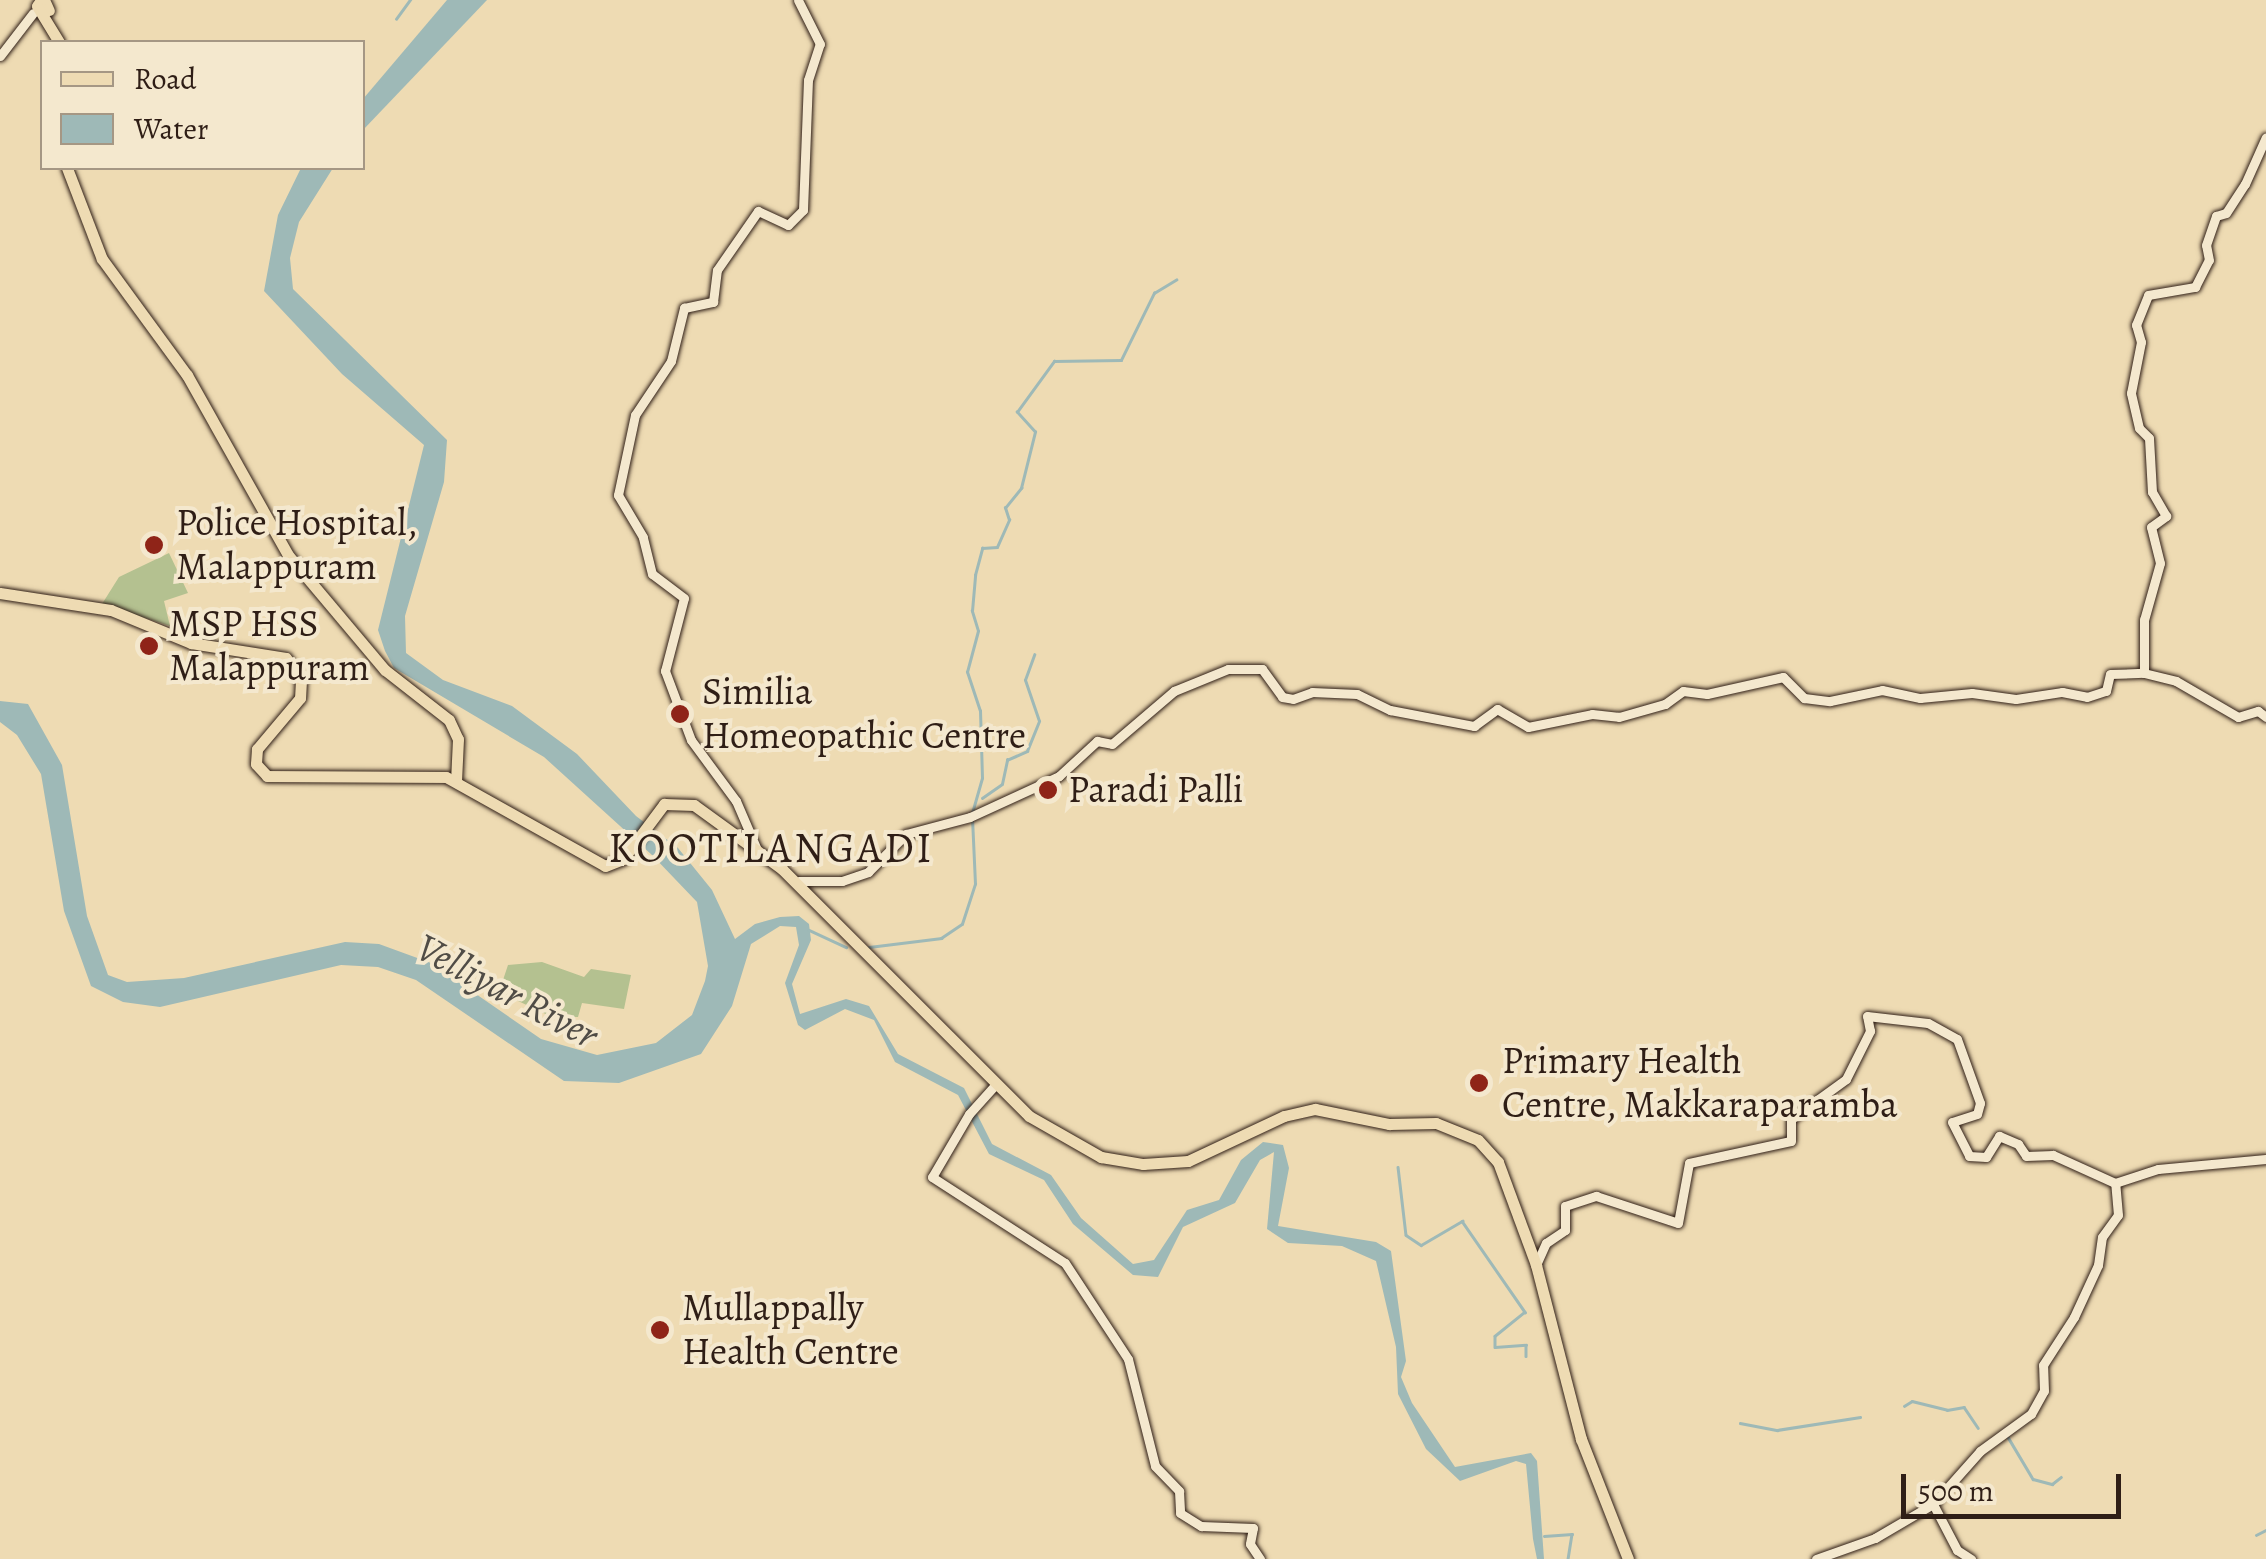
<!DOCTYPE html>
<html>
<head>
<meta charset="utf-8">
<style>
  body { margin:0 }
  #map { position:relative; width:2266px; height:1559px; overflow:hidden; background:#eedbb3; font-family:Alegreya,serif }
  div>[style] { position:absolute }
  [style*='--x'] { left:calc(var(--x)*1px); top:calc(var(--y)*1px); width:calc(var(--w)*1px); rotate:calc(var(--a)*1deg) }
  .green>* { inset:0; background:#b4c190 }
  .water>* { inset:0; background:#9eb9b7 }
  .stream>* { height:2.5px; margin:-1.25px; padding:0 1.25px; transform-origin:1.25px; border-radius:1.25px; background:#9eb9b7 }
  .roads { filter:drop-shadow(0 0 2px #2f1e16) drop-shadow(0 0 2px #2f1e16) }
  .secondary>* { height:9px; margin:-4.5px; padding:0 4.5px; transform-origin:4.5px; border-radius:4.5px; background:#f4e8ce }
  .primary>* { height:10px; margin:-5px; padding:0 5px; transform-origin:5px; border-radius:5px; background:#eedbb3 }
  .trunk>* { height:11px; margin:-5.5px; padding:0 5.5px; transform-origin:5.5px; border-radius:5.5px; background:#eedbb3 }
  .dots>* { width:28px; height:28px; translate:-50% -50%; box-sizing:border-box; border:5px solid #f4e8ce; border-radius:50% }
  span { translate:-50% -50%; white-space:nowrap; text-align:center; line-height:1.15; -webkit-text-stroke:8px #f4e8ce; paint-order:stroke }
  .poi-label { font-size:38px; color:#2f1e16 }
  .left { translate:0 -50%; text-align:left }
  .water-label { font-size:40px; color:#504c46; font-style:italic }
  .quarter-label { font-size:42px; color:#2f1e16; letter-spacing:2.5px }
  .legend { position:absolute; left:40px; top:40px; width:325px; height:130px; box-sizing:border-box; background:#f4e8ce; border:2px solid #a59784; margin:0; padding:12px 18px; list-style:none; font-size:30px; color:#2f1e16 }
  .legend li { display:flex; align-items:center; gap:20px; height:50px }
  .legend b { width:50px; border:2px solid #a59784 }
  .scale { position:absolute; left:1901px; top:1474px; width:220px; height:45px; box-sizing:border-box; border:5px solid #2f1e16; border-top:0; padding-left:12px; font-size:30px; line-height:35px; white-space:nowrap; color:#2f1e16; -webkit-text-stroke:8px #f4e8ce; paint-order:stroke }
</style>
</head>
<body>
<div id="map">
  <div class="green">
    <i style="clip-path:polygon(169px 553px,188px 593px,164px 601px,170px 626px,102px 604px,119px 577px)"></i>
    <i style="clip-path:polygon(542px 962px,584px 977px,591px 969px,631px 975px,624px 1009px,582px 1003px,578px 1017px,552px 1017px,499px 992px,508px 965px)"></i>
  </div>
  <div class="water">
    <i style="clip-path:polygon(447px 0,487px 0,363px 130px,363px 99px)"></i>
    <i style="clip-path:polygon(301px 168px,333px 168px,299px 222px,290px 258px,293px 289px,447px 440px,444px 482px,405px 616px,406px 653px,443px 680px,512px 706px,577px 754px,636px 816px,678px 848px,712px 890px,735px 939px,755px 924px,780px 917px,799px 916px,809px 924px,811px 940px,792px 984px,800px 1014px,846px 999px,869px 1006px,898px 1054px,964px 1088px,992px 1144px,1051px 1175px,1081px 1218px,1133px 1264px,1154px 1260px,1187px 1210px,1219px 1200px,1241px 1160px,1263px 1142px,1283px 1145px,1289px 1168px,1278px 1226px,1376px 1242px,1391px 1251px,1406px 1361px,1401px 1377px,1412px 1403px,1455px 1467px,1531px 1453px,1537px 1461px,1544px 1559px,1537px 1559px,1533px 1539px,1526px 1464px,1516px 1461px,1460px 1481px,1426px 1449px,1398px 1394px,1396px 1347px,1376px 1261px,1342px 1246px,1288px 1243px,1267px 1229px,1274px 1152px,1260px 1160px,1235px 1203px,1183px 1227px,1158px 1277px,1133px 1275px,1073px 1224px,1044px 1180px,989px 1154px,958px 1095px,895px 1062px,874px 1020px,845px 1009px,805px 1030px,798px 1025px,785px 983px,799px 945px,796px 927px,780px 926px,751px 944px,732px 1006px,701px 1054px,619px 1083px,564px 1081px,416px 980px,378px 967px,341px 965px,160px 1007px,123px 1002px,91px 986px,64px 911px,41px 774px,17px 735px,0 722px,0 701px,28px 704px,62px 765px,87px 916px,108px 975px,127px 982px,184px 978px,345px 942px,379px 944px,431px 963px,541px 1039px,597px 1055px,656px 1043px,692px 1015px,705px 981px,708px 966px,697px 902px,652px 855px,544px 757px,394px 668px,385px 651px,378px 630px,424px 445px,342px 374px,264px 291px,278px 215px)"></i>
  </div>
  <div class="stream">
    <i style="--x:396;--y:19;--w:24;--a:-54"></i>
    <i style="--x:982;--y:798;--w:24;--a:-35"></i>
    <i style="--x:1002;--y:784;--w:25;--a:-78"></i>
    <i style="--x:1007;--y:760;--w:22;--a:-24"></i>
    <i style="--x:1027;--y:751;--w:32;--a:-68"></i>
    <i style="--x:1039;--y:721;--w:43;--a:-108.9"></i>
    <i style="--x:1025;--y:680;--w:27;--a:-70"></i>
    <i style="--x:972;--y:813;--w:36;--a:-74"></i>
    <i style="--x:982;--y:778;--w:67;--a:-91.7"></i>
    <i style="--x:980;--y:711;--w:41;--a:-108.4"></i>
    <i style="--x:967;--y:672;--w:42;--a:-75"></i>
    <i style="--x:978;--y:631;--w:21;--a:-107"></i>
    <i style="--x:972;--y:611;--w:36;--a:-85"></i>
    <i style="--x:975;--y:575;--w:28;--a:-75"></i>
    <i style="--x:982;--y:548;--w:15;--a:-4"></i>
    <i style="--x:997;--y:547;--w:30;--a:-66"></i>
    <i style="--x:1009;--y:520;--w:13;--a:-108"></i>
    <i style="--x:1005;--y:508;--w:26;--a:-51"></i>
    <i style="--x:1021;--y:488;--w:58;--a:-76"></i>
    <i style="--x:1035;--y:432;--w:27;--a:-132"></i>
    <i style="--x:1017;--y:412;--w:63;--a:-54"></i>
    <i style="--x:1054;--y:361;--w:67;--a:-0.9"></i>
    <i style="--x:1121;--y:360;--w:75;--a:-63.8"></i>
    <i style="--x:1154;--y:293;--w:26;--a:-31"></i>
    <i style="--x:809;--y:930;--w:41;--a:24.7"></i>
    <i style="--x:869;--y:947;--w:73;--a:-7.1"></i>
    <i style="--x:941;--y:938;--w:25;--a:-34"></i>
    <i style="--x:962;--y:924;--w:42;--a:-72"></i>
    <i style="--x:975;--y:884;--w:65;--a:-92.6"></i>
    <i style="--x:1398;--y:1167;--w:68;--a:83.3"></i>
    <i style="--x:1406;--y:1235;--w:18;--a:34"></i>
    <i style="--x:1421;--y:1245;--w:48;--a:-30.3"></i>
    <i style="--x:1462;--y:1221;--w:111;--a:55.3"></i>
    <i style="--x:1525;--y:1312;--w:38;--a:141"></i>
    <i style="--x:1495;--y:1336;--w:11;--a:90"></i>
    <i style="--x:1495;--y:1347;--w:31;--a:-4"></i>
    <i style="--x:1526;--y:1345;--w:11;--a:90"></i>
    <i style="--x:1904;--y:1406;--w:9;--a:-32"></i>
    <i style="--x:1912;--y:1401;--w:36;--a:14"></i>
    <i style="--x:1947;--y:1410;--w:17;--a:-10"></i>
    <i style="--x:1964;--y:1407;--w:25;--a:56"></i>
    <i style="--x:1740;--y:1423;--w:38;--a:11"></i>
    <i style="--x:1777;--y:1430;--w:84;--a:-8.9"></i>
    <i style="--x:2008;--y:1437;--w:49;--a:59.2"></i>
    <i style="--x:2033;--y:1479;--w:20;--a:15"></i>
    <i style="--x:2052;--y:1484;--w:11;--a:-38"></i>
    <i style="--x:2256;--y:1535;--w:11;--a:-27"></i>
    <i style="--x:1544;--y:1536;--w:28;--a:-4"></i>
    <i style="--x:1572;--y:1534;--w:25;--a:99"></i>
  </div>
  <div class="roads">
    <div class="secondary">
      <i style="--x:0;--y:56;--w:54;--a:-52.5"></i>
      <i style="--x:2144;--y:673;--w:53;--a:-90"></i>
      <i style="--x:2144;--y:620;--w:59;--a:-74.3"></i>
      <i style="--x:2160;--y:563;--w:37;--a:-104"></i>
      <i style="--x:2151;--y:527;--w:19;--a:-36"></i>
      <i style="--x:2166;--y:516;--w:28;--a:-120"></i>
      <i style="--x:2152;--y:492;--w:54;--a:-93.2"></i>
      <i style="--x:2149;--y:438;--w:14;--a:-135"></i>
      <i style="--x:2139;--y:428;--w:36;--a:-103"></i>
      <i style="--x:2131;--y:393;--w:52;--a:-78.9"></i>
      <i style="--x:2141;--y:342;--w:18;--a:-106"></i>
      <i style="--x:2136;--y:325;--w:32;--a:-68"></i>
      <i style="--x:2148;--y:295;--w:48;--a:-9.7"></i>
      <i style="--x:2195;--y:287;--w:30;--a:-63"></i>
      <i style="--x:2209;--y:260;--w:15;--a:-101"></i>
      <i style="--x:2206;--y:245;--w:31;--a:-71"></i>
      <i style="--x:2216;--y:216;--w:10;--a:-17"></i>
      <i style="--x:2226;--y:213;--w:35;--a:-57"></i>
      <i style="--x:2245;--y:184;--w:51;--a:-65.9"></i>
      <i style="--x:758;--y:852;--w:56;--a:-113.3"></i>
      <i style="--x:736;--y:801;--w:76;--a:-126.4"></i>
      <i style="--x:691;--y:740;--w:74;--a:-110.6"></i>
      <i style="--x:665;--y:671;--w:75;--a:-75.4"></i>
      <i style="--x:684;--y:598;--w:40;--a:-143"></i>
      <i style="--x:652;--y:574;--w:38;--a:-104"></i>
      <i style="--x:643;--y:537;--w:49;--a:-120.8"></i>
      <i style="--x:618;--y:495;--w:82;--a:-78"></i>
      <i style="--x:635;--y:415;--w:65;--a:-56.3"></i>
      <i style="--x:671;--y:361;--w:55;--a:-76.2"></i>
      <i style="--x:684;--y:308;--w:30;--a:-12"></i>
      <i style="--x:713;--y:302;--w:32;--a:-83"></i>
      <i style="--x:717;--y:270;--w:72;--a:-55.2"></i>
      <i style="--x:758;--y:211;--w:33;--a:25"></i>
      <i style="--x:788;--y:225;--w:21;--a:-45"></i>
      <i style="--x:803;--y:210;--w:130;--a:-87.8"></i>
      <i style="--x:808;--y:80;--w:38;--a:-72"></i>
      <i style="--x:820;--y:44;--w:49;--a:-116.6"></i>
      <i style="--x:799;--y:881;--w:43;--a:0"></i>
      <i style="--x:842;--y:881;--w:28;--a:-19"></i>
      <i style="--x:868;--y:872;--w:54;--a:-45"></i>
      <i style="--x:906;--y:834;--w:66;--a:-14.9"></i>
      <i style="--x:970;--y:817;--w:98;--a:-24.7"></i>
      <i style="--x:1059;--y:776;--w:52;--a:-42.6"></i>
      <i style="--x:1097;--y:741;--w:15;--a:11"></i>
      <i style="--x:1112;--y:744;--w:82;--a:-40.5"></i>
      <i style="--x:1174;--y:691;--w:58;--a:-22.2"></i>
      <i style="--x:1228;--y:669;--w:34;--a:0"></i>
      <i style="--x:1262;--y:669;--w:34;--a:54"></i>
      <i style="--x:1282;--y:697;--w:11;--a:10"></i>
      <i style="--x:1293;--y:699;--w:20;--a:-20"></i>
      <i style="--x:1312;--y:692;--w:45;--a:2.5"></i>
      <i style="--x:1357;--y:694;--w:37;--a:26"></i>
      <i style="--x:1390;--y:710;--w:86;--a:10.8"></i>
      <i style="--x:1474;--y:726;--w:29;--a:-36"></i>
      <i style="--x:1497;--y:709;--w:36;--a:30"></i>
      <i style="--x:1528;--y:727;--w:65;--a:-11.5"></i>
      <i style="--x:1592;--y:714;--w:27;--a:6"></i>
      <i style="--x:1619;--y:717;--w:48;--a:-15.8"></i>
      <i style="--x:1665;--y:704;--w:22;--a:-36"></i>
      <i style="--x:1683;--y:691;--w:24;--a:7"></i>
      <i style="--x:1707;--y:694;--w:78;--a:-12.6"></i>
      <i style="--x:1783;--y:677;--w:30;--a:45"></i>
      <i style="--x:1804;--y:698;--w:26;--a:7"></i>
      <i style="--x:1830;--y:701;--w:53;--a:-11.9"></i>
      <i style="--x:1882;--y:690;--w:39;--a:12"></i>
      <i style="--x:1920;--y:698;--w:52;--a:-5.5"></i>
      <i style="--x:1972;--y:693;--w:44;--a:7.8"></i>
      <i style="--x:2016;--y:699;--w:47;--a:-8.7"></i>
      <i style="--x:2062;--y:692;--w:25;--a:11"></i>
      <i style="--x:2087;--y:697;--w:20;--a:-18"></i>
      <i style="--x:2106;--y:691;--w:17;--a:-77"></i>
      <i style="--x:2110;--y:674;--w:34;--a:-2"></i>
      <i style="--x:2144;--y:673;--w:33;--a:14"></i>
      <i style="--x:2176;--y:681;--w:72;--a:30.1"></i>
      <i style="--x:2238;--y:717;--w:21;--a:-17"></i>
      <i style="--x:2258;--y:711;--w:10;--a:37"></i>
      <i style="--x:996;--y:1084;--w:40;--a:132"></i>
      <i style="--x:969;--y:1114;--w:73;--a:120.4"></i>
      <i style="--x:932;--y:1177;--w:158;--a:32.9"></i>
      <i style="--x:1065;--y:1263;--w:115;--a:56.7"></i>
      <i style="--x:1128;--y:1359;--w:110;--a:75.8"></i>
      <i style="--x:1155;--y:1466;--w:35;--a:46"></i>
      <i style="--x:1179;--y:1491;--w:22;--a:87"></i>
      <i style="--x:1180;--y:1513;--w:25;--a:32"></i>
      <i style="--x:1201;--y:1526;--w:52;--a:2.2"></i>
      <i style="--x:1253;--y:1528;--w:16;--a:101"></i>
      <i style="--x:1250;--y:1544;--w:18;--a:56"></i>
      <i style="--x:2115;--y:1183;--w:45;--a:-18"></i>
      <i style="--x:2158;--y:1169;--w:108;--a:-5.3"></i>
      <i style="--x:1536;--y:1265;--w:24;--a:-66"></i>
      <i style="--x:1546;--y:1243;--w:23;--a:-34"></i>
      <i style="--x:1565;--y:1230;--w:24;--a:-90"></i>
      <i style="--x:1565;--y:1206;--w:33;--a:-18"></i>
      <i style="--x:1596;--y:1196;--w:86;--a:18.2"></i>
      <i style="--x:1678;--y:1223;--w:61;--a:-79.6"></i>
      <i style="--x:1689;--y:1163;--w:104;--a:-12.2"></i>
      <i style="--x:1791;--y:1141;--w:22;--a:-90"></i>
      <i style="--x:1791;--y:1119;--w:68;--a:-36"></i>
      <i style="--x:1846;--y:1079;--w:54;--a:-63.4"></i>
      <i style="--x:1870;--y:1031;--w:15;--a:-101"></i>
      <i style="--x:1867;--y:1016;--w:61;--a:6.5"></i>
      <i style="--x:1928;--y:1023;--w:33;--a:29"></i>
      <i style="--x:1957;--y:1039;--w:68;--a:70.2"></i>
      <i style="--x:1980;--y:1103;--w:11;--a:105"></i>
      <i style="--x:1977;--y:1114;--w:26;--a:162"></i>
      <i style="--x:1952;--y:1122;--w:38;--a:63"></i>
      <i style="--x:1969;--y:1156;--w:17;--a:3"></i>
      <i style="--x:1986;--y:1157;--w:25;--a:-58"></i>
      <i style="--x:1999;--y:1136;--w:21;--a:23"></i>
      <i style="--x:2018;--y:1144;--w:14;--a:56"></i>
      <i style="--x:2026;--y:1156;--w:27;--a:-2"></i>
      <i style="--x:2053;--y:1155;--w:68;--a:24.3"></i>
      <i style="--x:1933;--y:1504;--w:52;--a:62.4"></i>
      <i style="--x:1957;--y:1550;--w:17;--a:33"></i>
      <i style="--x:1816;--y:1559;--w:63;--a:-19.6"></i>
      <i style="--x:1875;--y:1538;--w:67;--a:-30.4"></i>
      <i style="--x:1933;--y:1504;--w:71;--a:-48.4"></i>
      <i style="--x:1980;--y:1451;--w:63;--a:-36"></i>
      <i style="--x:2031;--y:1414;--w:26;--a:-61"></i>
      <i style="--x:2044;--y:1391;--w:26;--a:-92"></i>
      <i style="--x:2043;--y:1365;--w:57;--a:-57.1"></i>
      <i style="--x:2074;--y:1317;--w:57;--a:-65.2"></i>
      <i style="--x:2098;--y:1265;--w:28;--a:-82"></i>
      <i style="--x:2102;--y:1237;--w:27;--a:-54"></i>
      <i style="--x:2118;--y:1215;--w:32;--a:-95"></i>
    </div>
    <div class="primary">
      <i style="--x:45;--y:0;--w:12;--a:66"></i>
    </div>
    <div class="trunk">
      <i style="--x:41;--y:0;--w:7;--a:124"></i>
      <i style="--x:37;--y:6;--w:42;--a:58.6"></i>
      <i style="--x:67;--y:168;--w:97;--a:69"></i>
      <i style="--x:102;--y:259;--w:144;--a:53.8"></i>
      <i style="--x:187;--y:375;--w:206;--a:60.7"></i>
      <i style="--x:288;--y:555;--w:150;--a:49.9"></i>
      <i style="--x:385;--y:670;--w:81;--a:38"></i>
      <i style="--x:449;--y:720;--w:21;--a:65"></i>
      <i style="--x:458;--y:739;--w:42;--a:92.7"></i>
      <i style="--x:0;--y:593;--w:112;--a:8.7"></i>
      <i style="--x:111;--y:610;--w:87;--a:22.4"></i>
      <i style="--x:191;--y:643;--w:96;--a:9"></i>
      <i style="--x:286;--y:658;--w:27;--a:56"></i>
      <i style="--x:301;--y:680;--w:18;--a:93"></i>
      <i style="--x:300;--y:698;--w:67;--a:130.1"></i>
      <i style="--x:257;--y:749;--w:15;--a:94"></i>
      <i style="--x:256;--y:764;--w:16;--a:47"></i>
      <i style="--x:267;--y:776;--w:179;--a:0.3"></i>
      <i style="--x:446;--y:777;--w:182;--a:29.2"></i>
      <i style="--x:605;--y:866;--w:19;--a:-21"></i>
      <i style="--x:623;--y:859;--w:69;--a:-53.3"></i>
      <i style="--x:664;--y:804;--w:30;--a:2"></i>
      <i style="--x:694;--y:805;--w:109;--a:36"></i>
      <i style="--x:782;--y:869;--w:349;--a:45"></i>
      <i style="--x:1029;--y:1116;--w:83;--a:29.7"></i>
      <i style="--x:1101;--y:1157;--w:43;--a:9.5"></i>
      <i style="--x:1143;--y:1164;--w:45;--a:-3.8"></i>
      <i style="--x:1188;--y:1161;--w:106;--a:-25.1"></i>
      <i style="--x:1284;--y:1116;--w:32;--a:-13"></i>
      <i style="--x:1315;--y:1109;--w:76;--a:11.5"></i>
      <i style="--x:1389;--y:1124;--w:47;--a:-1.2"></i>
      <i style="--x:1436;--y:1123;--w:45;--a:22"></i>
      <i style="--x:1478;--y:1140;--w:30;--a:48"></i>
      <i style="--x:1498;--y:1162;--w:110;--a:69.7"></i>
      <i style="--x:1536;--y:1265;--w:180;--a:75.5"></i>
      <i style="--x:1581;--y:1439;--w:129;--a:68.6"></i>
    </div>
  </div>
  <div class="dots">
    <i style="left:154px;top:545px;background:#8f2418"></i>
    <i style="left:149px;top:646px;background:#8f2418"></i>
    <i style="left:680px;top:714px;background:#8f2418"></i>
    <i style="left:1048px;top:790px;background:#8f2418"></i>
    <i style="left:1479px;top:1083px;background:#8f2418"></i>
    <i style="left:660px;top:1330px;background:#8f2418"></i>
  </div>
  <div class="poi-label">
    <span class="left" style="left:176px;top:545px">Police Hospital,<br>Malappuram</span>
    <span class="left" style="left:169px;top:646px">MSP HSS<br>Malappuram</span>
    <span class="left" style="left:702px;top:714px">Similia<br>Homeopathic Centre</span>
    <span class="left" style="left:1068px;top:790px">Paradi Palli</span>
    <span class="left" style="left:1502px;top:1083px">Primary Health<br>Centre, Makkaraparamba</span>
    <span class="left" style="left:682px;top:1330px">Mullappally<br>Health Centre</span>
  </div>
  <div class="water-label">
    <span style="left:507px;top:991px;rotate:28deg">Velliyar River</span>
  </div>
  <div class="quarter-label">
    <span style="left:771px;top:848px">KOOTILANGADI</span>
  </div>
  <ul class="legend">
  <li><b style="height:12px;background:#eedbb3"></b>Road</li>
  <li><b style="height:28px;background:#9eb9b7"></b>Water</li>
  </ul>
  <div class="scale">500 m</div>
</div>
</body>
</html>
